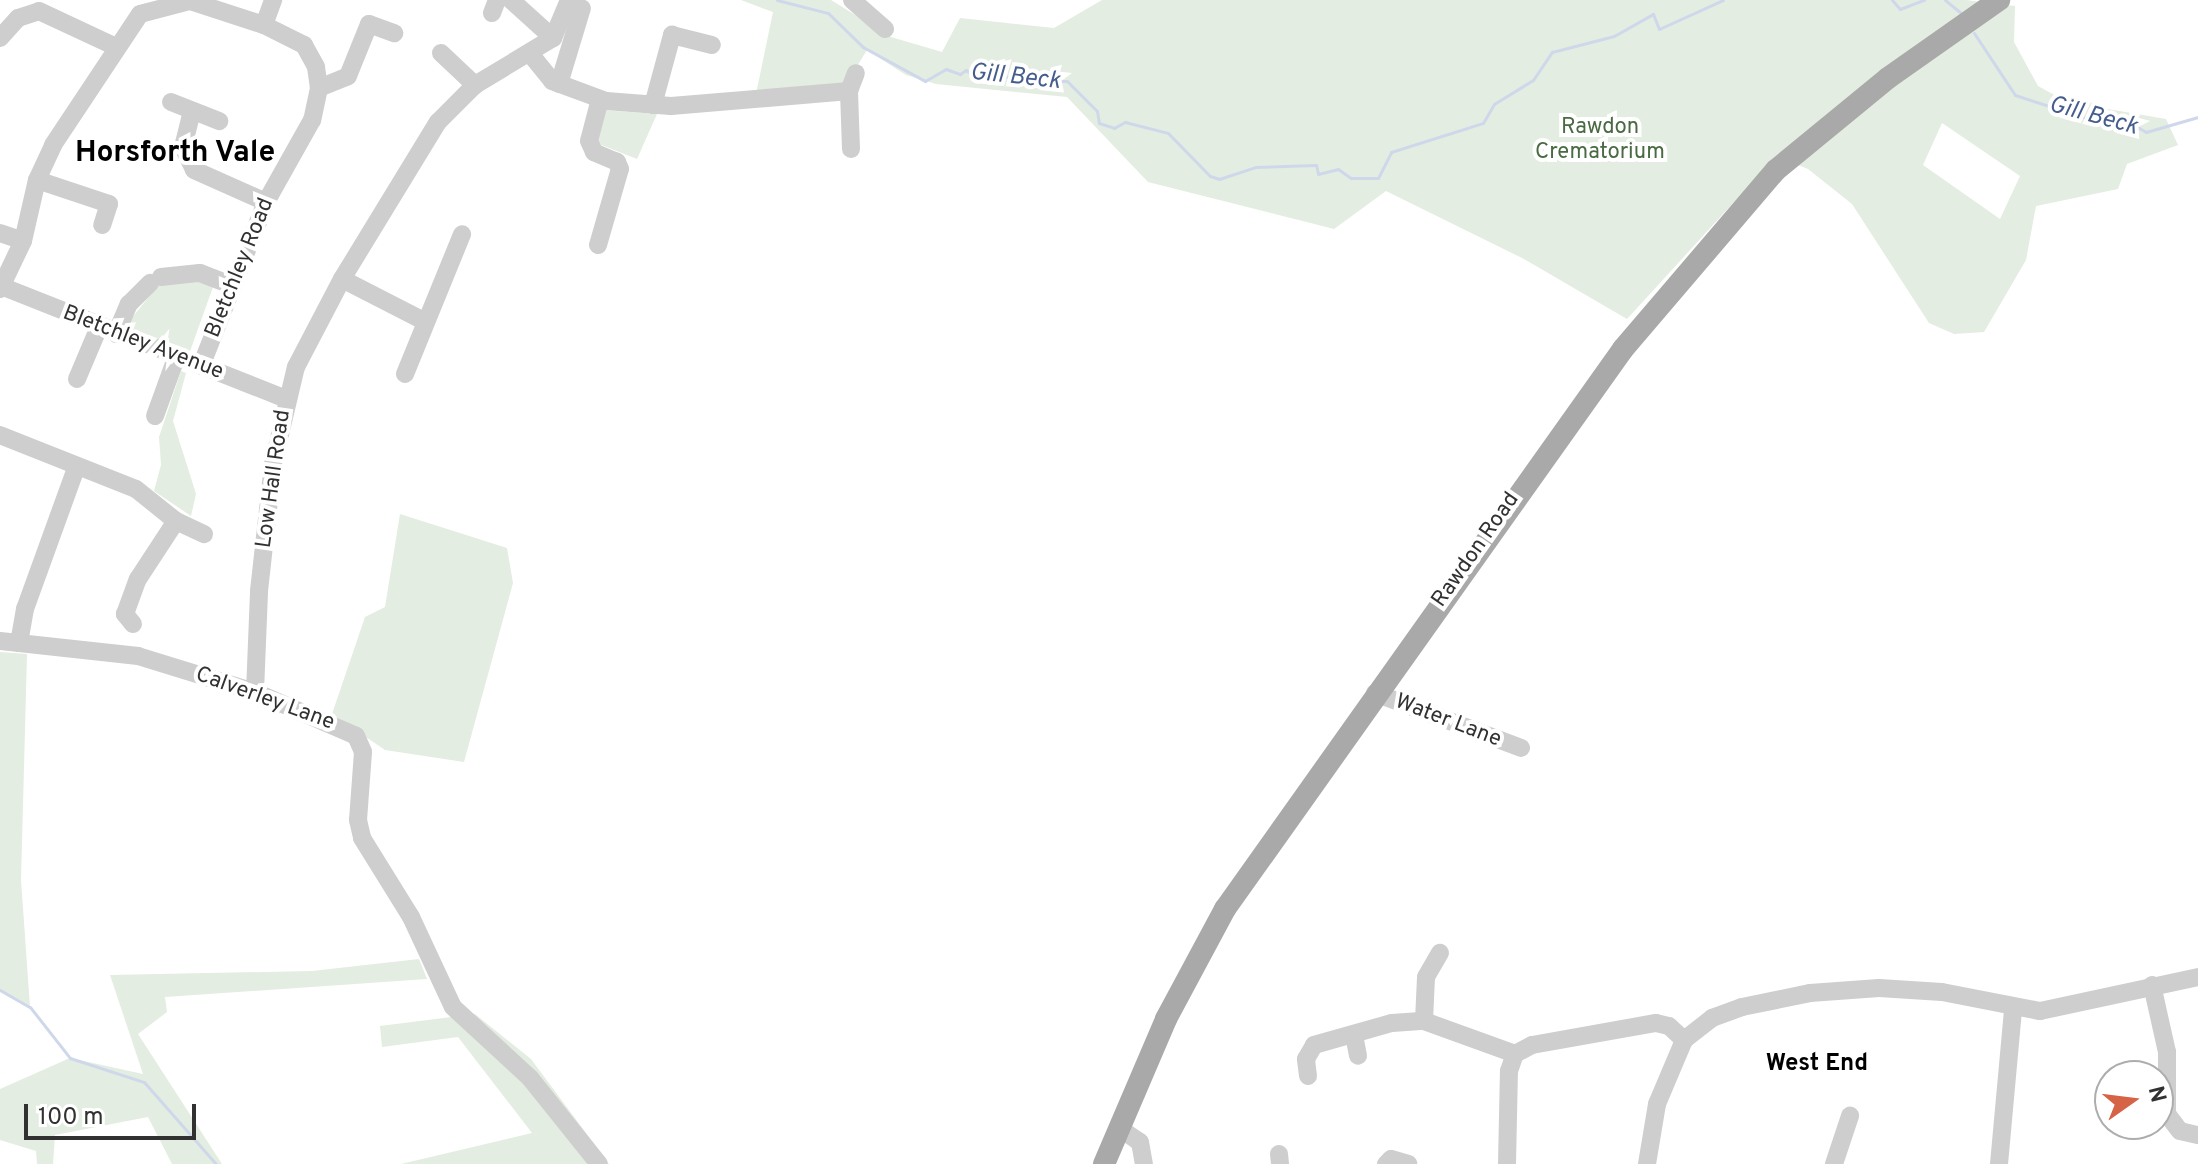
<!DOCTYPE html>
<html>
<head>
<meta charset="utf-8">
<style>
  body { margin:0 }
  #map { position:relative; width:2198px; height:1164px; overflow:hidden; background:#fff; font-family:Overpass,sans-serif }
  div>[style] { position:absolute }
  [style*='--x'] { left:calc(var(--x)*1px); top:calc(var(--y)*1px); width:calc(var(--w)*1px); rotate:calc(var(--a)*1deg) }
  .green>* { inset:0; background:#e4ede1 }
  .stream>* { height:3px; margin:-1.5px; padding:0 1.5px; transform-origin:1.5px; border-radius:1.5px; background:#cfd8ea }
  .minor>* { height:18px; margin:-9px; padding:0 9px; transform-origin:9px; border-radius:9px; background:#cecece }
  .major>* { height:22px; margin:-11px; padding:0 11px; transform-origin:11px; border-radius:11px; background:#a9a9a9 }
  span { translate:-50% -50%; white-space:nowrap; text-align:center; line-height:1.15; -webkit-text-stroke:8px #fff; paint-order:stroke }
  .park-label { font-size:22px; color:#496a42 }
  .street-label { font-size:22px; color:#313131 }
  .water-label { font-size:24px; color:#455d8d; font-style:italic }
  .neighbourhood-label { font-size:24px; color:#000; font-weight:700 }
  .district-label { font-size:30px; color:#000; font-weight:700 }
  .north { position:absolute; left:2094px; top:1060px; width:80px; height:80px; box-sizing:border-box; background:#fff; border:2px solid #adadad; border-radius:50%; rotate:76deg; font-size:22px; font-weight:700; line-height:32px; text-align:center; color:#313131 }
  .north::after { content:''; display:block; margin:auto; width:28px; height:36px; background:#d66345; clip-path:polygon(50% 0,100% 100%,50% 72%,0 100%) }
  .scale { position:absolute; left:24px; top:1104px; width:172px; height:36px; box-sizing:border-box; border:4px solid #313131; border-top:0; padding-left:10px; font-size:24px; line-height:28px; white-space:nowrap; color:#313131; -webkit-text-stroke:6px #fff; paint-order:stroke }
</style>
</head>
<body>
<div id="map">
  <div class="green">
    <i style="clip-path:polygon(evenodd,741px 0,831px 0,891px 37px,942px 52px,960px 18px,1054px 28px,1102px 0,1966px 0,2015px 6px,2014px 42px,2038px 86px,2058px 97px,2082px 98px,2102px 108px,2166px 119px,2178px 145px,2127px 164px,2118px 189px,2036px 206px,2026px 260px,1984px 332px,1954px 334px,1929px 323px,1852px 204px,1808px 169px,1776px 156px,1627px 319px,1524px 259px,1386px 191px,1334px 229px,1148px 182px,1067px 97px,936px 84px,906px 75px,867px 50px,846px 84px,756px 94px,773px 12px,741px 0,1942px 123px,2020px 176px,2000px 219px,1923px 165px,1942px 123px)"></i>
    <i style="clip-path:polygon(602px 110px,657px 114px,637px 159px,594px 142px)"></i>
    <i style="clip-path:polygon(196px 280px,213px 287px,189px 354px,122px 330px,160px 283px)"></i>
    <i style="clip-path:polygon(181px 371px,186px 373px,173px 421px,196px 494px,191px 516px,154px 491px,161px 465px,159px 437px)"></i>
    <i style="clip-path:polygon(400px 514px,507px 548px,513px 583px,464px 762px,385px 750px,332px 714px,365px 617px,385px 607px)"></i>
    <i style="clip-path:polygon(0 652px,27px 654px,21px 880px,30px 1007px,0 990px)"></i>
    <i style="clip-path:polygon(419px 959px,427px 979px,165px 997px,167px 1012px,138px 1034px,222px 1164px,172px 1164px,148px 1117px,55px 1135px,53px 1164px,37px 1164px,36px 1151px,0 1140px,0 1089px,70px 1058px,143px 1074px,110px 975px,312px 971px)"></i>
    <i style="clip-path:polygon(475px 1014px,531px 1059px,609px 1164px,401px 1164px,532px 1133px,458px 1037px,382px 1047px,380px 1026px)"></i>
  </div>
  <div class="stream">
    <i style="--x:777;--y:0;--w:53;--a:14.3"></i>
    <i style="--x:828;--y:13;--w:49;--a:44.2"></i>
    <i style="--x:863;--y:47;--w:71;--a:28.7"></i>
    <i style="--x:925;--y:81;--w:24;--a:-30"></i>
    <i style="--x:946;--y:69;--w:15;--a:20"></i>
    <i style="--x:960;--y:74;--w:7;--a:-34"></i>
    <i style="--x:966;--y:70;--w:14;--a:39"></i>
    <i style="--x:977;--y:79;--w:56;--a:-4.1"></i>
    <i style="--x:1033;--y:75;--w:13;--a:27"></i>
    <i style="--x:1045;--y:81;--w:22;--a:0"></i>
    <i style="--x:1067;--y:81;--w:42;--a:45"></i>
    <i style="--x:1097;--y:111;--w:12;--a:81"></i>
    <i style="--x:1099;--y:123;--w:16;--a:18"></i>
    <i style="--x:1114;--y:128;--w:13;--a:-29"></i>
    <i style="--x:1125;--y:122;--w:44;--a:14.3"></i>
    <i style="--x:1168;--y:133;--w:60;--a:45.7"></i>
    <i style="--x:1210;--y:176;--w:9;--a:18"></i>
    <i style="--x:1219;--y:179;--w:39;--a:-18"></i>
    <i style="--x:1256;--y:167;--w:60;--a:-1.9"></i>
    <i style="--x:1316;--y:165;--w:9;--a:77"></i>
    <i style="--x:1318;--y:174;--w:21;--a:-14"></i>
    <i style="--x:1338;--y:169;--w:16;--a:35"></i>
    <i style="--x:1351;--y:178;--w:27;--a:0"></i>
    <i style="--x:1378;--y:178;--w:29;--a:-63"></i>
    <i style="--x:1391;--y:152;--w:96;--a:-17.5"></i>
    <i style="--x:1483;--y:123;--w:22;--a:-60"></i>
    <i style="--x:1494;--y:104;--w:46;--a:-31.6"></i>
    <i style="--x:1533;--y:80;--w:34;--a:-56"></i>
    <i style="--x:1552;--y:52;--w:64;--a:-14.5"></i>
    <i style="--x:1614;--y:36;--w:45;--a:-29.4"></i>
    <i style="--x:1653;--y:14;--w:16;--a:68"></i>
    <i style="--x:1659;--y:29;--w:70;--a:-24.4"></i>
    <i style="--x:1892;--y:0;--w:12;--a:48"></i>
    <i style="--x:1900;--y:9;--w:26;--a:-21"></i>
    <i style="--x:1945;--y:0;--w:21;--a:39"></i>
    <i style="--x:1974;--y:33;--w:74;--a:56.5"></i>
    <i style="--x:2015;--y:95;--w:78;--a:18"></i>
    <i style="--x:2089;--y:119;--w:38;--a:3"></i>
    <i style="--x:2127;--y:121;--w:22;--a:30"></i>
    <i style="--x:2146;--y:132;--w:54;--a:-16.1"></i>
    <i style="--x:0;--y:990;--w:34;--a:30"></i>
    <i style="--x:30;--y:1007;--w:65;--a:51.9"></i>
    <i style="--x:70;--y:1058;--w:78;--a:18"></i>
    <i style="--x:144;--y:1082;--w:109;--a:48.7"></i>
  </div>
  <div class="minor">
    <i style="--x:511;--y:0;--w:57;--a:42.1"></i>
    <i style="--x:852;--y:0;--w:44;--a:41.3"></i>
    <i style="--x:492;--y:13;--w:14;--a:-69"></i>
    <i style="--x:264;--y:25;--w:27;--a:-70"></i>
    <i style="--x:0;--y:38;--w:27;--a:-48"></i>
    <i style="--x:18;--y:18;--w:22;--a:-18"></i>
    <i style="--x:39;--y:11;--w:83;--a:25"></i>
    <i style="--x:441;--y:53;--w:47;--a:43.3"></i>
    <i style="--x:532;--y:56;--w:32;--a:51"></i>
    <i style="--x:552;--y:81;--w:58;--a:20.3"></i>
    <i style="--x:606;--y:101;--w:65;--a:4.4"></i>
    <i style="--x:671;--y:106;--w:179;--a:-4.8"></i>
    <i style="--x:559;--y:84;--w:79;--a:-73.2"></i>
    <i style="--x:319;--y:88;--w:31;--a:-22"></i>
    <i style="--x:348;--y:76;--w:56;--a:-68"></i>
    <i style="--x:369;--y:24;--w:27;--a:20"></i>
    <i style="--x:171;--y:102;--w:52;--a:21.6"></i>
    <i style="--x:653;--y:105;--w:73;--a:-74.8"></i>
    <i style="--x:672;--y:35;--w:41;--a:14"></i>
    <i style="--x:192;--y:111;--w:37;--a:104"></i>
    <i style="--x:183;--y:147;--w:25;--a:64"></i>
    <i style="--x:194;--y:170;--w:79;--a:24"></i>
    <i style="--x:851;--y:149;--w:58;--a:-92"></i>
    <i style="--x:849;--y:91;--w:19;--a:-69"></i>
    <i style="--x:37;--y:180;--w:76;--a:18.4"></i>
    <i style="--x:109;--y:204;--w:22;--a:108"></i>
    <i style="--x:0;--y:233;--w:24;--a:19"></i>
    <i style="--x:598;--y:245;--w:79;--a:-73.9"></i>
    <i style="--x:620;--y:169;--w:8;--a:-113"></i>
    <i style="--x:617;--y:162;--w:25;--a:-157"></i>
    <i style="--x:594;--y:152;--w:12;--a:-114"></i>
    <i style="--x:589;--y:141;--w:43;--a:-75.3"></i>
    <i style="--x:161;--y:277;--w:39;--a:-6"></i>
    <i style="--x:200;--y:273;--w:33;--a:21"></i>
    <i style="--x:342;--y:279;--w:92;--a:27.1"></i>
    <i style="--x:1;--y:286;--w:307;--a:21.6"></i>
    <i style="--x:0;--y:289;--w:53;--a:-64.4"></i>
    <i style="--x:23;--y:241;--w:63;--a:-77.1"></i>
    <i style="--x:37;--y:180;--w:38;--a:-65"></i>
    <i style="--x:53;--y:145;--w:157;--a:-56.4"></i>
    <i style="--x:140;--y:14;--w:52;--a:-14.6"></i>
    <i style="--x:190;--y:1;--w:78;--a:18"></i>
    <i style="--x:264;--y:25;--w:45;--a:26.6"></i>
    <i style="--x:304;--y:45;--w:25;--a:61"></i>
    <i style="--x:316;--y:67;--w:21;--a:82"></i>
    <i style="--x:319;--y:88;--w:33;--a:102"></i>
    <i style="--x:312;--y:120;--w:94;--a:119.3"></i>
    <i style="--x:266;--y:202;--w:176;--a:111.6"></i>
    <i style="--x:116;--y:334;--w:33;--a:-67"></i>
    <i style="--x:129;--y:304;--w:30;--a:-45"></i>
    <i style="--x:405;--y:374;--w:151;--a:-67.8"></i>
    <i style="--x:77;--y:379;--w:56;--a:-67.1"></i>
    <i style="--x:155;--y:416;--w:62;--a:-70.1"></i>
    <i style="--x:0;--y:435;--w:146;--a:21.7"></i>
    <i style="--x:136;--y:489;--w:51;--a:38.7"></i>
    <i style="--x:176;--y:521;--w:31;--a:25"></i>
    <i style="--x:133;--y:624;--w:13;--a:-129"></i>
    <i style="--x:125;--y:614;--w:37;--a:-70"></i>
    <i style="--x:138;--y:579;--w:69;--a:-56.8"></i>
    <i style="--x:0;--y:641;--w:139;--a:6.2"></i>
    <i style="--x:138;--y:656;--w:122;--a:17.1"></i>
    <i style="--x:255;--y:692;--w:110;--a:23.5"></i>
    <i style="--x:356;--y:736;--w:17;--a:66"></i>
    <i style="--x:363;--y:752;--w:68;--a:94.2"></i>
    <i style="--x:358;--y:820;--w:18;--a:77"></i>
    <i style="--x:362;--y:838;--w:93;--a:58.2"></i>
    <i style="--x:411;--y:917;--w:99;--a:65"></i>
    <i style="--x:453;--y:1007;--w:105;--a:42.7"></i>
    <i style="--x:530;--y:1078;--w:110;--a:51.3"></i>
    <i style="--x:19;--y:643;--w:35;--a:-80"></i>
    <i style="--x:25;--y:609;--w:150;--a:-70.1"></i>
    <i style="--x:255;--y:692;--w:101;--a:-87.7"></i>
    <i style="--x:259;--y:591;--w:128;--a:-83.7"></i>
    <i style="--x:273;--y:464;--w:100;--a:-76.7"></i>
    <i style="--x:296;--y:367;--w:99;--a:-62.4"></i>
    <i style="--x:342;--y:279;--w:184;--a:-58.6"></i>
    <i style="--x:438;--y:122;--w:52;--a:-45"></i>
    <i style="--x:475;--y:85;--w:91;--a:-31.1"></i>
    <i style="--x:553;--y:38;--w:41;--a:-67.2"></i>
    <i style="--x:1375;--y:693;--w:156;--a:20.6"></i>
    <i style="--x:2152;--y:985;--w:69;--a:77.4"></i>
    <i style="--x:2167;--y:1052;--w:62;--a:90"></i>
    <i style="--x:2167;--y:1114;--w:21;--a:53"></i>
    <i style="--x:2180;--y:1131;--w:18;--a:13"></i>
    <i style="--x:1424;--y:1021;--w:44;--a:-87.4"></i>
    <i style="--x:1426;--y:977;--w:28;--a:-60"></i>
    <i style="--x:1354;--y:1035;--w:21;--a:79"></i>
    <i style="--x:1308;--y:1076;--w:17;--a:-97"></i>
    <i style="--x:1306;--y:1059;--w:16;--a:-60"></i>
    <i style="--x:1314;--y:1045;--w:81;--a:-15.8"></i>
    <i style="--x:1392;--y:1023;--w:32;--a:-4"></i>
    <i style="--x:1424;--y:1021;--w:97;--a:19.9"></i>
    <i style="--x:1119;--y:1128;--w:25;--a:34"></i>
    <i style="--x:1140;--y:1142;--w:22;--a:80"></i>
    <i style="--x:1279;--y:1154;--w:10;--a:84"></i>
    <i style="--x:1386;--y:1164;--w:7;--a:-45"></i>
    <i style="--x:1391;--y:1159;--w:18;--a:16"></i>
    <i style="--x:1507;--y:1164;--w:93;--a:-88.8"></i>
    <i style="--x:1509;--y:1071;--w:18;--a:-71"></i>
    <i style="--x:1515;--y:1054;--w:19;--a:-28"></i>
    <i style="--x:1532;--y:1045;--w:126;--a:-10.1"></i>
    <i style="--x:1656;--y:1023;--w:13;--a:13"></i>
    <i style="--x:1669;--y:1026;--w:21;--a:43"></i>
    <i style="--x:1647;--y:1164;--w:61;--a:-80.5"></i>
    <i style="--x:1657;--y:1104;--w:69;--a:-67.1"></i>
    <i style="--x:1684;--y:1040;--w:36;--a:-38"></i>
    <i style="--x:1712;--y:1018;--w:32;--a:-20"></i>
    <i style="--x:1742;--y:1007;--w:69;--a:-11.6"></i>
    <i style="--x:1810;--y:993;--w:69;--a:-4.1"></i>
    <i style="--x:1879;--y:988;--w:63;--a:3.6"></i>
    <i style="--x:1942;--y:992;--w:100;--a:11"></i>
    <i style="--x:2040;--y:1011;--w:162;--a:-12.1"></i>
    <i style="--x:1834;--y:1164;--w:51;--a:-71.6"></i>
    <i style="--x:1999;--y:1164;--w:156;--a:-84.8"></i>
  </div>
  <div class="major">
    <i style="--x:1104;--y:1164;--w:158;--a:-66.8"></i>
    <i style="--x:1166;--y:1019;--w:125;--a:-61.8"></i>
    <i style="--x:1225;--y:909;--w:687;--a:-54.6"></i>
    <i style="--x:1623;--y:349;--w:235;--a:-49.5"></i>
    <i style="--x:1776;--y:170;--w:145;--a:-39.4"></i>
    <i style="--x:1888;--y:78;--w:136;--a:-35.1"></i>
  </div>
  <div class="park-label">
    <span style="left:1600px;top:140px">Rawdon<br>Crematorium</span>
  </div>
  <div class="street-label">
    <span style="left:240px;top:268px;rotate:-68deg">Bletchley Road</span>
    <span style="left:143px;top:343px;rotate:21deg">Bletchley Avenue</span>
    <span style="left:274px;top:479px;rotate:-82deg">Low Hall Road</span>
    <span style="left:1476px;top:550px;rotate:-55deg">Rawdon Road</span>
    <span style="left:265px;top:699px;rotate:20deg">Calverley Lane</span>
    <span style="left:1448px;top:721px;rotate:21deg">Water Lane</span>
  </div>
  <div class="water-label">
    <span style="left:1015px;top:78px;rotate:6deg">Gill Beck</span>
    <span style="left:2093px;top:117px;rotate:15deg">Gill Beck</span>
  </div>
  <div class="neighbourhood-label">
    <span style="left:1817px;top:1065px">West End</span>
  </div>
  <div class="district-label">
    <span style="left:175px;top:154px">Horsforth Vale</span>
  </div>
  <div class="north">N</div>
  <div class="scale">100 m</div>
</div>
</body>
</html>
